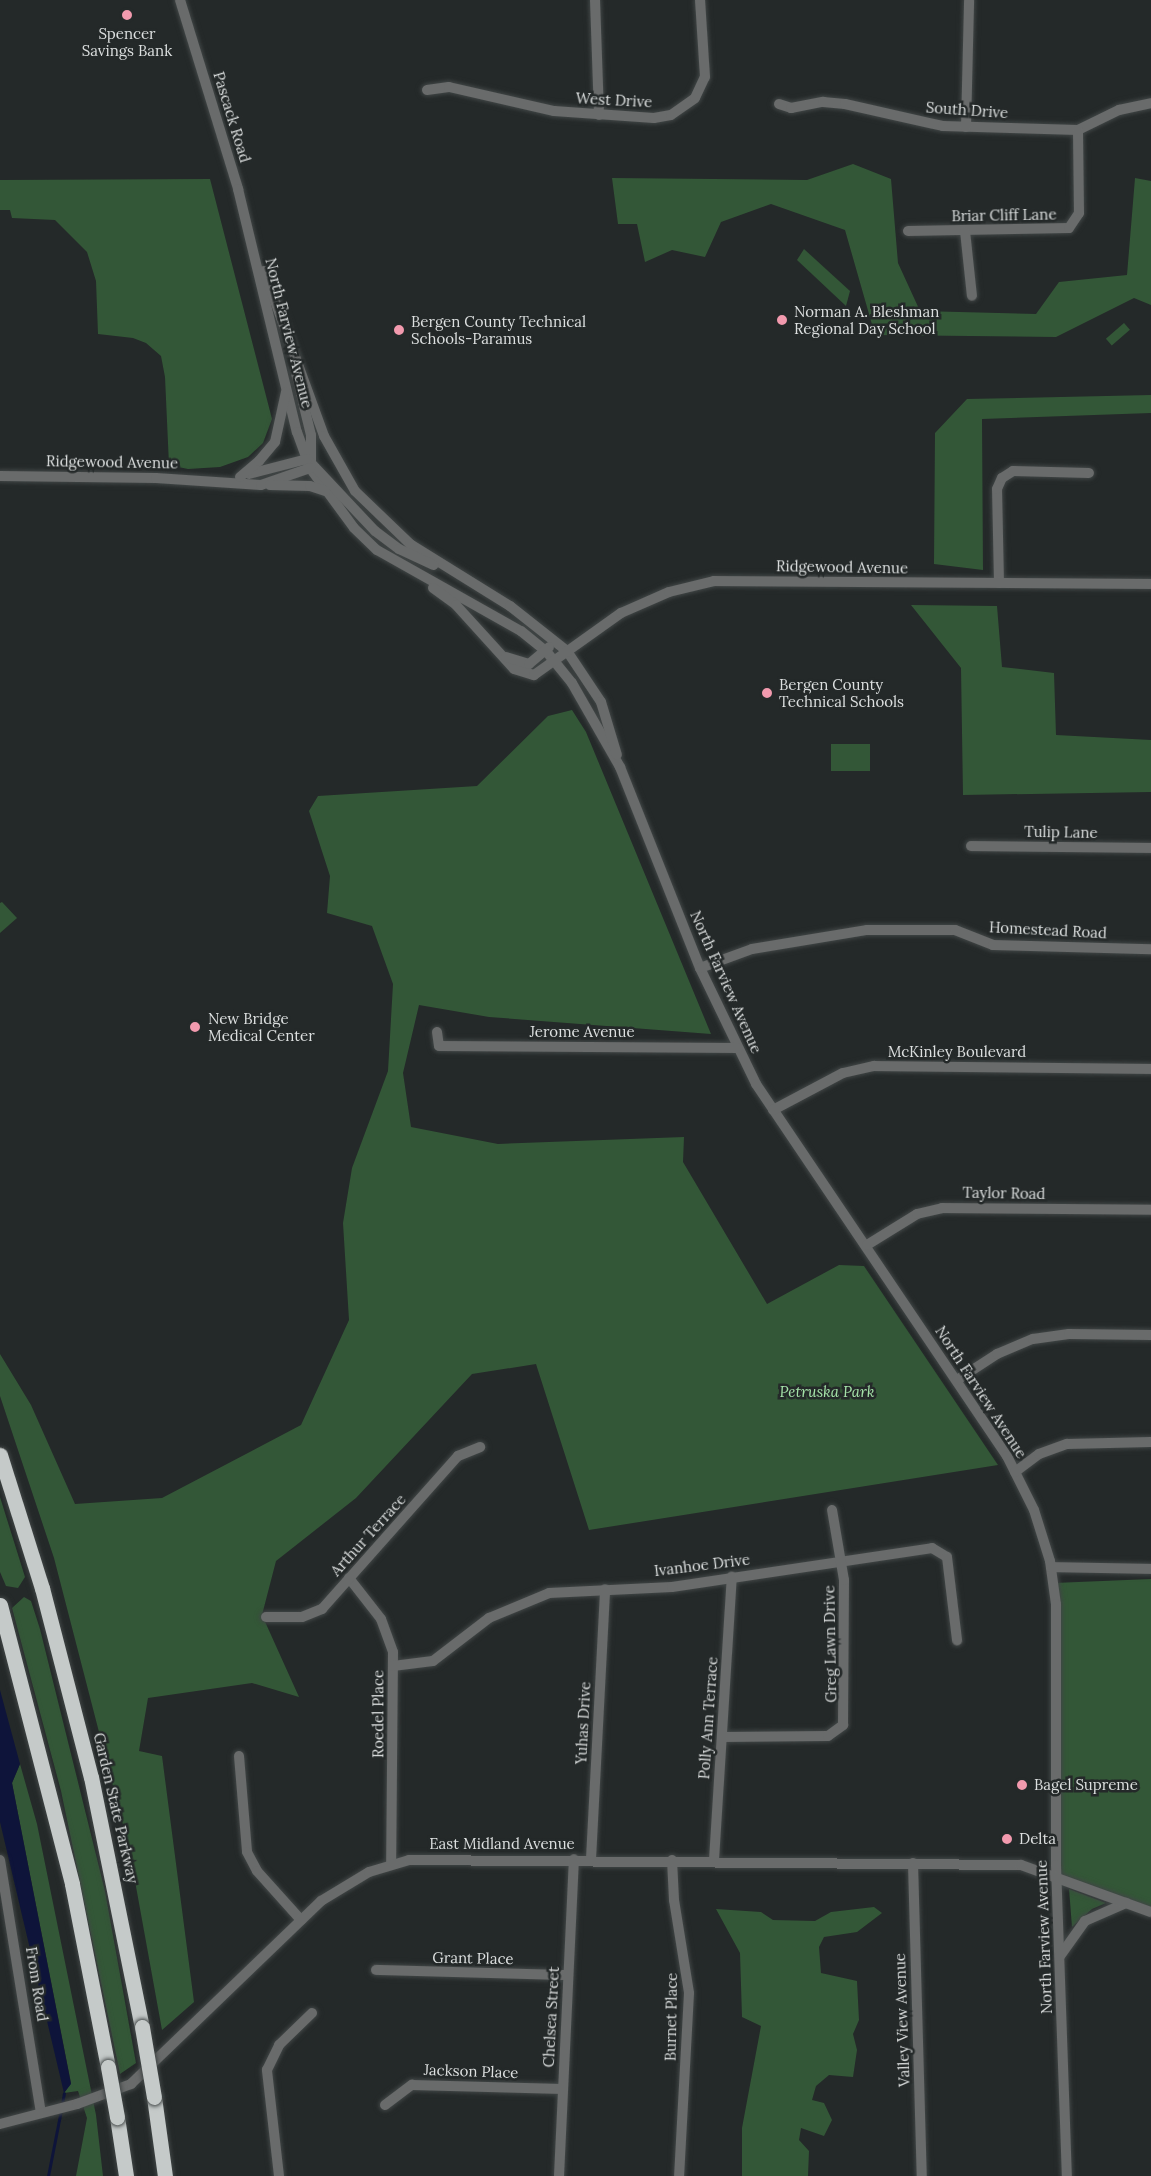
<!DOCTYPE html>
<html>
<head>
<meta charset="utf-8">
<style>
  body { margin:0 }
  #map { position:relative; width:1151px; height:2176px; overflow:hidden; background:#242929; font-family:Lora,serif }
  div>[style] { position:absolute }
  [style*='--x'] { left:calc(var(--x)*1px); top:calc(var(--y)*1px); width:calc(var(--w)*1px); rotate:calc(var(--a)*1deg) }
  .green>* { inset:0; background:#335737; transform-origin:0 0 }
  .water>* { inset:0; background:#0e143a }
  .stream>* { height:3px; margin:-1.5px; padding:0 1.5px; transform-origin:1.5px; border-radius:1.5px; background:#0e143a }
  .roads { filter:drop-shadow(0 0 2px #414646) drop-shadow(0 0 2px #414646) }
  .minor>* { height:10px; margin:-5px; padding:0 5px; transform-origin:5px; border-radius:5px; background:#696b6b }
  .highway>* { height:15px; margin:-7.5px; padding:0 7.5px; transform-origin:7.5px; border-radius:7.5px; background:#c5cac9 }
  .bridges { filter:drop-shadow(0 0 2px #414646) drop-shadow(0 0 2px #414646) }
  .highway-bridge>* { height:15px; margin:-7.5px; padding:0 7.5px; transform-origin:7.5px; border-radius:7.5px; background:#c5cac9 }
  .dots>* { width:16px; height:16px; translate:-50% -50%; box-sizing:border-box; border:3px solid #242929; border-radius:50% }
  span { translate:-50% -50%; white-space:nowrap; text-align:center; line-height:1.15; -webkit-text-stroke:5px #242929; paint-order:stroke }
  .poi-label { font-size:15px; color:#dcdfdf }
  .left { translate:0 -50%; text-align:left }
  .street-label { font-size:15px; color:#dcdfdf }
  .park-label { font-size:15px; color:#a4e2a8; font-style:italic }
</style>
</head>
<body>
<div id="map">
  <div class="green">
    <i style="clip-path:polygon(853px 164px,891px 179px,898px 263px,920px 311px,1036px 314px,1059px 282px,1127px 275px,1135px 178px,1151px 181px,1151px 305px,1134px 298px,1056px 337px,875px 335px,845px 230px,771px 204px,721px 222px,705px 257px,672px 250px,645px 262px,637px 224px,618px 224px,612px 178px,807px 180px)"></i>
    <i style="clip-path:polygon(210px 179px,272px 419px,263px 443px,248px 457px,220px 467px,188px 469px,169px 465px,165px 377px,161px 356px,146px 343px,133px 338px,98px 334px,96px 281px,87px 252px,55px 220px,12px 218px,10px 210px,0 210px,0 180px)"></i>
    <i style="clip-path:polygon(804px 249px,850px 291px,846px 306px,797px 260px)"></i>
    <i style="left:1124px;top:323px;width:9px;height:24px;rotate:49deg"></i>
    <i style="clip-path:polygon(1151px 395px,1151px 413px,982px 419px,983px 570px,934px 564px,935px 433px,967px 399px)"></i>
    <i style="clip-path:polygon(911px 605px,997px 606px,1002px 667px,1054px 673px,1056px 735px,1151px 740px,1151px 792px,963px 795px,961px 668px)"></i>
    <i style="clip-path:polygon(572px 710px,586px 732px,711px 1034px,489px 1017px,419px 1005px,403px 1073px,411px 1127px,498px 1144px,684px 1137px,683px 1162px,767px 1304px,839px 1265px,864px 1266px,998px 1465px,589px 1530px,536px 1364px,472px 1374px,356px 1498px,276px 1561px,262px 1615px,299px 1697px,252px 1683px,148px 1698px,139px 1751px,162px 1756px,194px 2002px,162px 2030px,129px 1848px,54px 1558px,0 1396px,0 1354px,31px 1405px,75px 1504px,162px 1498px,301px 1425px,349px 1320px,343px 1223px,352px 1168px,388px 1071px,393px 984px,372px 926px,327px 913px,330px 876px,309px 811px,318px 796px,477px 786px,548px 716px)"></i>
    <i style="left:831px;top:744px;width:39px;height:27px"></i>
    <i style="clip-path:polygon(2px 902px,17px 918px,0 933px,0 903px)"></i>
    <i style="clip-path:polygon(0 1497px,25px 1577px,18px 1588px,6px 1586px,0 1572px)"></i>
    <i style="clip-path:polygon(1151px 1579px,1151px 1912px,1057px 1876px,1054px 1583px)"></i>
    <i style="clip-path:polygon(24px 1597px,31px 1601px,40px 1629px,105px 1891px,136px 2063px,120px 2074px,61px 1791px,12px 1608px)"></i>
    <i style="clip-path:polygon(20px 1764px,37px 1824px,96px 2115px,103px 2176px,76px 2176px,87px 2118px,78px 2091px,64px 2093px,71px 2083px,12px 1783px)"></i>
    <i style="clip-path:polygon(1069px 1889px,1106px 1903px,1092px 1909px,1072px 1927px)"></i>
    <i style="clip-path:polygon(874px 1907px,882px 1913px,857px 1932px,824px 1937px,819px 1947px,821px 1973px,857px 1981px,859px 2020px,853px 2034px,857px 2050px,853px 2077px,829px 2075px,816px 2086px,812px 2100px,824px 2103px,832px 2120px,824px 2136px,801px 2128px,799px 2140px,809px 2151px,808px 2176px,742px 2176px,742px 2128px,761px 2026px,742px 2017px,740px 1953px,716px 1909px,761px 1912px,773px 1920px,815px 1921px,831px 1912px)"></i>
  </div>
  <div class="water">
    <i style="clip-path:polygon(0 1690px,20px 1764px,12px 1783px,71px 2084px,64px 2093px,0 1822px)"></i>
  </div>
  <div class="stream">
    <i style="--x:62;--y:2104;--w:11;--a:-80"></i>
    <i style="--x:48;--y:2176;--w:67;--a:-78.9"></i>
  </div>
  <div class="roads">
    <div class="minor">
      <i style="--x:180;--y:0;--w:198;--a:72.9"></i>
      <i style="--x:238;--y:189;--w:250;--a:76.4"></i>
      <i style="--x:297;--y:432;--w:38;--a:70"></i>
      <i style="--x:310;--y:468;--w:74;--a:53.7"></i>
      <i style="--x:354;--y:528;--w:32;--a:44"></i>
      <i style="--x:377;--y:550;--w:165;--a:29.4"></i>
      <i style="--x:521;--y:631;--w:32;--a:39"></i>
      <i style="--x:546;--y:651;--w:41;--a:50.9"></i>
      <i style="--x:572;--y:683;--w:97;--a:60.3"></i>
      <i style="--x:620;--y:767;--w:216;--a:68.3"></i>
      <i style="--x:700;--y:968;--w:129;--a:64.2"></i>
      <i style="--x:756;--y:1084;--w:449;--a:56"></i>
      <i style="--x:1007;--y:1456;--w:60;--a:63.4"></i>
      <i style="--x:1034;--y:1510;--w:53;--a:72.6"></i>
      <i style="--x:1050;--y:1561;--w:43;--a:82.1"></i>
      <i style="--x:1056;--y:1604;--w:261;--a:90"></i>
      <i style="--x:1056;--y:1865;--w:311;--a:88"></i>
      <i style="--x:595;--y:0;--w:115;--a:88"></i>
      <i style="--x:427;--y:90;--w:22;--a:-8"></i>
      <i style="--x:449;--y:87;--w:108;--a:12.9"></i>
      <i style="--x:554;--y:111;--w:100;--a:4"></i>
      <i style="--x:654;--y:118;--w:17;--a:-10"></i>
      <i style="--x:671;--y:115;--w:29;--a:-35"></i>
      <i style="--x:695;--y:98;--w:23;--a:-65"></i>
      <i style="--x:705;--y:77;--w:77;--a:-93.7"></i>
      <i style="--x:779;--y:104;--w:13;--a:18"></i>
      <i style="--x:791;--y:108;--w:33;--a:-11"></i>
      <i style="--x:823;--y:102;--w:22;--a:5"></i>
      <i style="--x:845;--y:104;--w:100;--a:12.7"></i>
      <i style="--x:943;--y:126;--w:135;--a:1.7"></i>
      <i style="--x:1078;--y:130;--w:46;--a:-26"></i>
      <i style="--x:1119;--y:110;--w:33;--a:-12"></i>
      <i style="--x:966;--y:127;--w:127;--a:-88.6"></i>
      <i style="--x:908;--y:231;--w:161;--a:-1.1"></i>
      <i style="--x:1069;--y:228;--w:18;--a:-56"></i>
      <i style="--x:1079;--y:213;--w:83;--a:-90.7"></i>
      <i style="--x:965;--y:231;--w:65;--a:83.9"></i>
      <i style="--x:264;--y:271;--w:176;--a:70"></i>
      <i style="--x:324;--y:436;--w:63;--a:60.6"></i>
      <i style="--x:355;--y:491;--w:76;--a:43.9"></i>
      <i style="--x:410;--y:544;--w:118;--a:31.8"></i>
      <i style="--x:510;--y:606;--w:73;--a:38.3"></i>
      <i style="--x:567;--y:651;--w:61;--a:56.3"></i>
      <i style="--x:601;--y:702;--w:55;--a:73.2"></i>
      <i style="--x:295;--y:369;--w:68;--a:76.4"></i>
      <i style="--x:311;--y:435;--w:30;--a:90"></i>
      <i style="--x:309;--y:461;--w:96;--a:46.7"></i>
      <i style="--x:375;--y:531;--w:30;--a:37"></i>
      <i style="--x:399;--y:549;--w:38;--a:25"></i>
      <i style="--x:249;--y:474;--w:60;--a:-14.5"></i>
      <i style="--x:0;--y:476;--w:156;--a:0.7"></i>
      <i style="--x:156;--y:478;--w:105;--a:3.8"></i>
      <i style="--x:261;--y:485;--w:52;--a:-19.1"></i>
      <i style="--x:240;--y:477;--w:25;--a:-40"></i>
      <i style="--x:259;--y:461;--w:25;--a:-50"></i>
      <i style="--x:275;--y:442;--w:51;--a:-77.6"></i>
      <i style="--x:270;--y:485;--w:40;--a:1.4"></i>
      <i style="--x:310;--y:486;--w:16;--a:18"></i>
      <i style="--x:999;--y:583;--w:94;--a:-91.2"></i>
      <i style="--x:997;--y:489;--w:12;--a:-66"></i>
      <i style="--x:1002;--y:478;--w:13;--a:-32"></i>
      <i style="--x:1013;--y:471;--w:76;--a:1.5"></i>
      <i style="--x:433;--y:588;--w:29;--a:36"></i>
      <i style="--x:456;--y:605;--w:86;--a:47.8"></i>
      <i style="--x:514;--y:669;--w:21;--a:17"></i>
      <i style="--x:534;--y:675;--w:107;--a:-35.5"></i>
      <i style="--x:621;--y:613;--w:52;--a:-23.6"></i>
      <i style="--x:669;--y:592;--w:46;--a:-13.7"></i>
      <i style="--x:714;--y:581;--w:437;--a:0.4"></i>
      <i style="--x:506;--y:657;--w:24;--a:17"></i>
      <i style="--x:529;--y:664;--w:26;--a:-40"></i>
      <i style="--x:971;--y:846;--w:180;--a:0.6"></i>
      <i style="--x:700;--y:968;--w:55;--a:-20.1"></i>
      <i style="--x:752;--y:949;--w:117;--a:-9.4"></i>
      <i style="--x:867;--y:930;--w:88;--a:0"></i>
      <i style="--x:955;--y:930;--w:41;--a:21.5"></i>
      <i style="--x:993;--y:945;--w:158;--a:1.5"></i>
      <i style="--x:437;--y:1032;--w:14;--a:82"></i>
      <i style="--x:439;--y:1046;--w:299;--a:0.4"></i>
      <i style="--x:773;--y:1110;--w:79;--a:-27.9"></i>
      <i style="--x:843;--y:1073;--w:32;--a:-13"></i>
      <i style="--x:874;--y:1066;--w:277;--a:0.6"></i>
      <i style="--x:867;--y:1245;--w:59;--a:-31.8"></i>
      <i style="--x:917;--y:1214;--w:26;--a:-13"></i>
      <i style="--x:942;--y:1208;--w:209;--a:0.5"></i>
      <i style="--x:957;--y:1380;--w:48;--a:-33"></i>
      <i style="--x:997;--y:1354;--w:39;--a:-23"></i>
      <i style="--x:1033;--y:1339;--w:36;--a:-8"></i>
      <i style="--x:1069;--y:1334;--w:82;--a:0.7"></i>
      <i style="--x:1015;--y:1472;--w:30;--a:-37"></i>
      <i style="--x:1039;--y:1454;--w:30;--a:-20"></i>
      <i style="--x:1067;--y:1444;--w:84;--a:-1.4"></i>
      <i style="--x:1051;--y:1567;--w:100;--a:1.1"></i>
      <i style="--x:349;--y:1578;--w:52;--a:52"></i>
      <i style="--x:381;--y:1619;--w:35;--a:70"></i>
      <i style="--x:393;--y:1652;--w:212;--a:90.5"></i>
      <i style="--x:266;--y:1617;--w:36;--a:0"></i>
      <i style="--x:302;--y:1617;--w:22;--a:-22"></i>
      <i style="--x:322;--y:1609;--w:205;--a:-48.4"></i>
      <i style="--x:458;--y:1456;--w:24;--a:-22"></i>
      <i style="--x:393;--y:1666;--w:40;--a:-7.1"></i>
      <i style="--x:433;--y:1661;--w:71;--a:-37.5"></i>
      <i style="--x:489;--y:1618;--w:65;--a:-22.6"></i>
      <i style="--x:549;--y:1593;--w:123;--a:-2.8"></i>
      <i style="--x:672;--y:1587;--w:263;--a:-8.5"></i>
      <i style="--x:932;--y:1548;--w:17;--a:31"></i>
      <i style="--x:947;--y:1557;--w:84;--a:83.1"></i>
      <i style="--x:722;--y:1737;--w:106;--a:-0.5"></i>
      <i style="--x:828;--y:1736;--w:19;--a:-36"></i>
      <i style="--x:843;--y:1725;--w:145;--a:-89.6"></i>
      <i style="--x:844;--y:1580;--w:71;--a:-99.7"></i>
      <i style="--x:239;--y:1756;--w:96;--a:85.2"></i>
      <i style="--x:247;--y:1852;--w:21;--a:62"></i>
      <i style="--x:257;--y:1871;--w:66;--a:48.1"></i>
      <i style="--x:591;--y:1859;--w:270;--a:-87"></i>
      <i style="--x:0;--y:1860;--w:256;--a:80.8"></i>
      <i style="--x:672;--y:1860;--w:40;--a:87.1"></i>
      <i style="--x:674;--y:1900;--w:94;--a:80.8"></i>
      <i style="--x:689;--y:1993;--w:183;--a:93.1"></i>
      <i style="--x:714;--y:1860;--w:284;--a:-86.4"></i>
      <i style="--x:913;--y:1863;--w:313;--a:88.4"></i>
      <i style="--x:1060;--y:1956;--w:43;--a:-54.5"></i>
      <i style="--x:1085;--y:1921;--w:45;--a:-23.7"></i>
      <i style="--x:376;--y:1970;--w:192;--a:1.5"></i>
      <i style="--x:385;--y:2105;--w:34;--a:-37"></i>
      <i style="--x:412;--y:2085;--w:151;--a:1.5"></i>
      <i style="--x:0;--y:2124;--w:80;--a:-14.6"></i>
      <i style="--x:77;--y:2104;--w:58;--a:-20.3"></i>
      <i style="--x:131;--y:2084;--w:264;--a:-43.9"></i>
      <i style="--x:321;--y:1901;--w:56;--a:-31.1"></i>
      <i style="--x:369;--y:1872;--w:42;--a:-16.7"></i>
      <i style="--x:409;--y:1860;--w:612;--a:0.47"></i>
      <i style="--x:1021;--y:1865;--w:138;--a:19.9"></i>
      <i style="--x:279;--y:2176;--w:107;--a:-96.5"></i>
      <i style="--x:267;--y:2070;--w:28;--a:-64"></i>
      <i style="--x:279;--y:2045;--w:46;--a:-44.1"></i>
      <i style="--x:559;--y:2176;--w:317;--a:-87.3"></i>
    </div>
    <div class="highway">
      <i style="--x:0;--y:1455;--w:139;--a:72.5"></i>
      <i style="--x:42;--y:1588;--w:195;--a:75.5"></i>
      <i style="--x:91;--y:1777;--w:255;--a:78.5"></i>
      <i style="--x:0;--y:1605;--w:288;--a:75.5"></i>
      <i style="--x:72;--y:1884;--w:187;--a:78.9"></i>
      <i style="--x:154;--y:2097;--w:80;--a:82.1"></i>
      <i style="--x:117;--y:2117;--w:60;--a:81.3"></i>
    </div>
  </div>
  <div class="bridges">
    <div class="highway-bridge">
      <i style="--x:142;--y:2027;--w:71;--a:80.3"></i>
      <i style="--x:108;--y:2067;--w:51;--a:79.8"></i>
    </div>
  </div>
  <div class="dots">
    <i style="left:127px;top:15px;background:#f29aae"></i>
    <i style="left:782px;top:320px;background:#f29aae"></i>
    <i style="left:399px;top:330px;background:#f29aae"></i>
    <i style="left:767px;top:693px;background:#f29aae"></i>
    <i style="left:195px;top:1027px;background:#f29aae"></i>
    <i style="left:1022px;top:1785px;background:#f29aae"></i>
    <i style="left:1007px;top:1839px;background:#f29aae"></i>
  </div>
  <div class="poi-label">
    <span style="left:127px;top:42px">Spencer<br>Savings Bank</span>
    <span class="left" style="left:794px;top:320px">Norman A. Bleshman<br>Regional Day School</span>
    <span class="left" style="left:411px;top:330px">Bergen County Technical<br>Schools-Paramus</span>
    <span class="left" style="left:779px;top:693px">Bergen County<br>Technical Schools</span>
    <span class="left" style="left:208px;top:1027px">New Bridge<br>Medical Center</span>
    <span class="left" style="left:1034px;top:1785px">Bagel Supreme</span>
    <span class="left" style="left:1019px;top:1839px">Delta</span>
  </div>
  <div class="street-label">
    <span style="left:614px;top:100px;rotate:3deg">West Drive</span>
    <span style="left:967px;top:110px;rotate:4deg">South Drive</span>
    <span style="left:232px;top:117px;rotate:73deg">Pascack Road</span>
    <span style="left:1004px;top:215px;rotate:-1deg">Briar Cliff Lane</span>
    <span style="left:289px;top:333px;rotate:76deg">North Farview Avenue</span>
    <span style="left:112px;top:462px;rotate:1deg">Ridgewood Avenue</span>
    <span style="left:842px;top:567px;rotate:1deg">Ridgewood Avenue</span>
    <span style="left:1061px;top:832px;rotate:1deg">Tulip Lane</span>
    <span style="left:1048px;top:930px;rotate:3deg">Homestead Road</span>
    <span style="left:726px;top:982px;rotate:66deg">North Farview Avenue</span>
    <span style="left:582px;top:1032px">Jerome Avenue</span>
    <span style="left:957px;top:1052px">McKinley Boulevard</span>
    <span style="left:1004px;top:1193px;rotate:1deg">Taylor Road</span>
    <span style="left:981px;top:1392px;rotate:57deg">North Farview Avenue</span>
    <span style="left:368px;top:1535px;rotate:-48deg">Arthur Terrace</span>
    <span style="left:702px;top:1565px;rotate:-7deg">Ivanhoe Drive</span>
    <span style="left:830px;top:1644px;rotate:-91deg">Greg Lawn Drive</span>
    <span style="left:378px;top:1714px;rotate:-90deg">Roedel Place</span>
    <span style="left:708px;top:1718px;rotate:-86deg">Polly Ann Terrace</span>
    <span style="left:583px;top:1723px;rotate:-87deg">Yuhas Drive</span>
    <span style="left:116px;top:1808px;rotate:77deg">Garden State Parkway</span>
    <span style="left:502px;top:1844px">East Midland Avenue</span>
    <span style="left:1044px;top:1937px;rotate:-92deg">North Farview Avenue</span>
    <span style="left:473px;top:1958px;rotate:1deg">Grant Place</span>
    <span style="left:37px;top:1984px;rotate:81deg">From Road</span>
    <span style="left:551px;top:2017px;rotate:-87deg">Chelsea Street</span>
    <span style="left:671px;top:2017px;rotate:-89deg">Burnet Place</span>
    <span style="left:902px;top:2020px;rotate:-92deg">Valley View Avenue</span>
    <span style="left:471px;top:2071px;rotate:2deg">Jackson Place</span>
  </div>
  <div class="park-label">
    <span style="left:827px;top:1392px">Petruska Park</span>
  </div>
</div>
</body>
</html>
